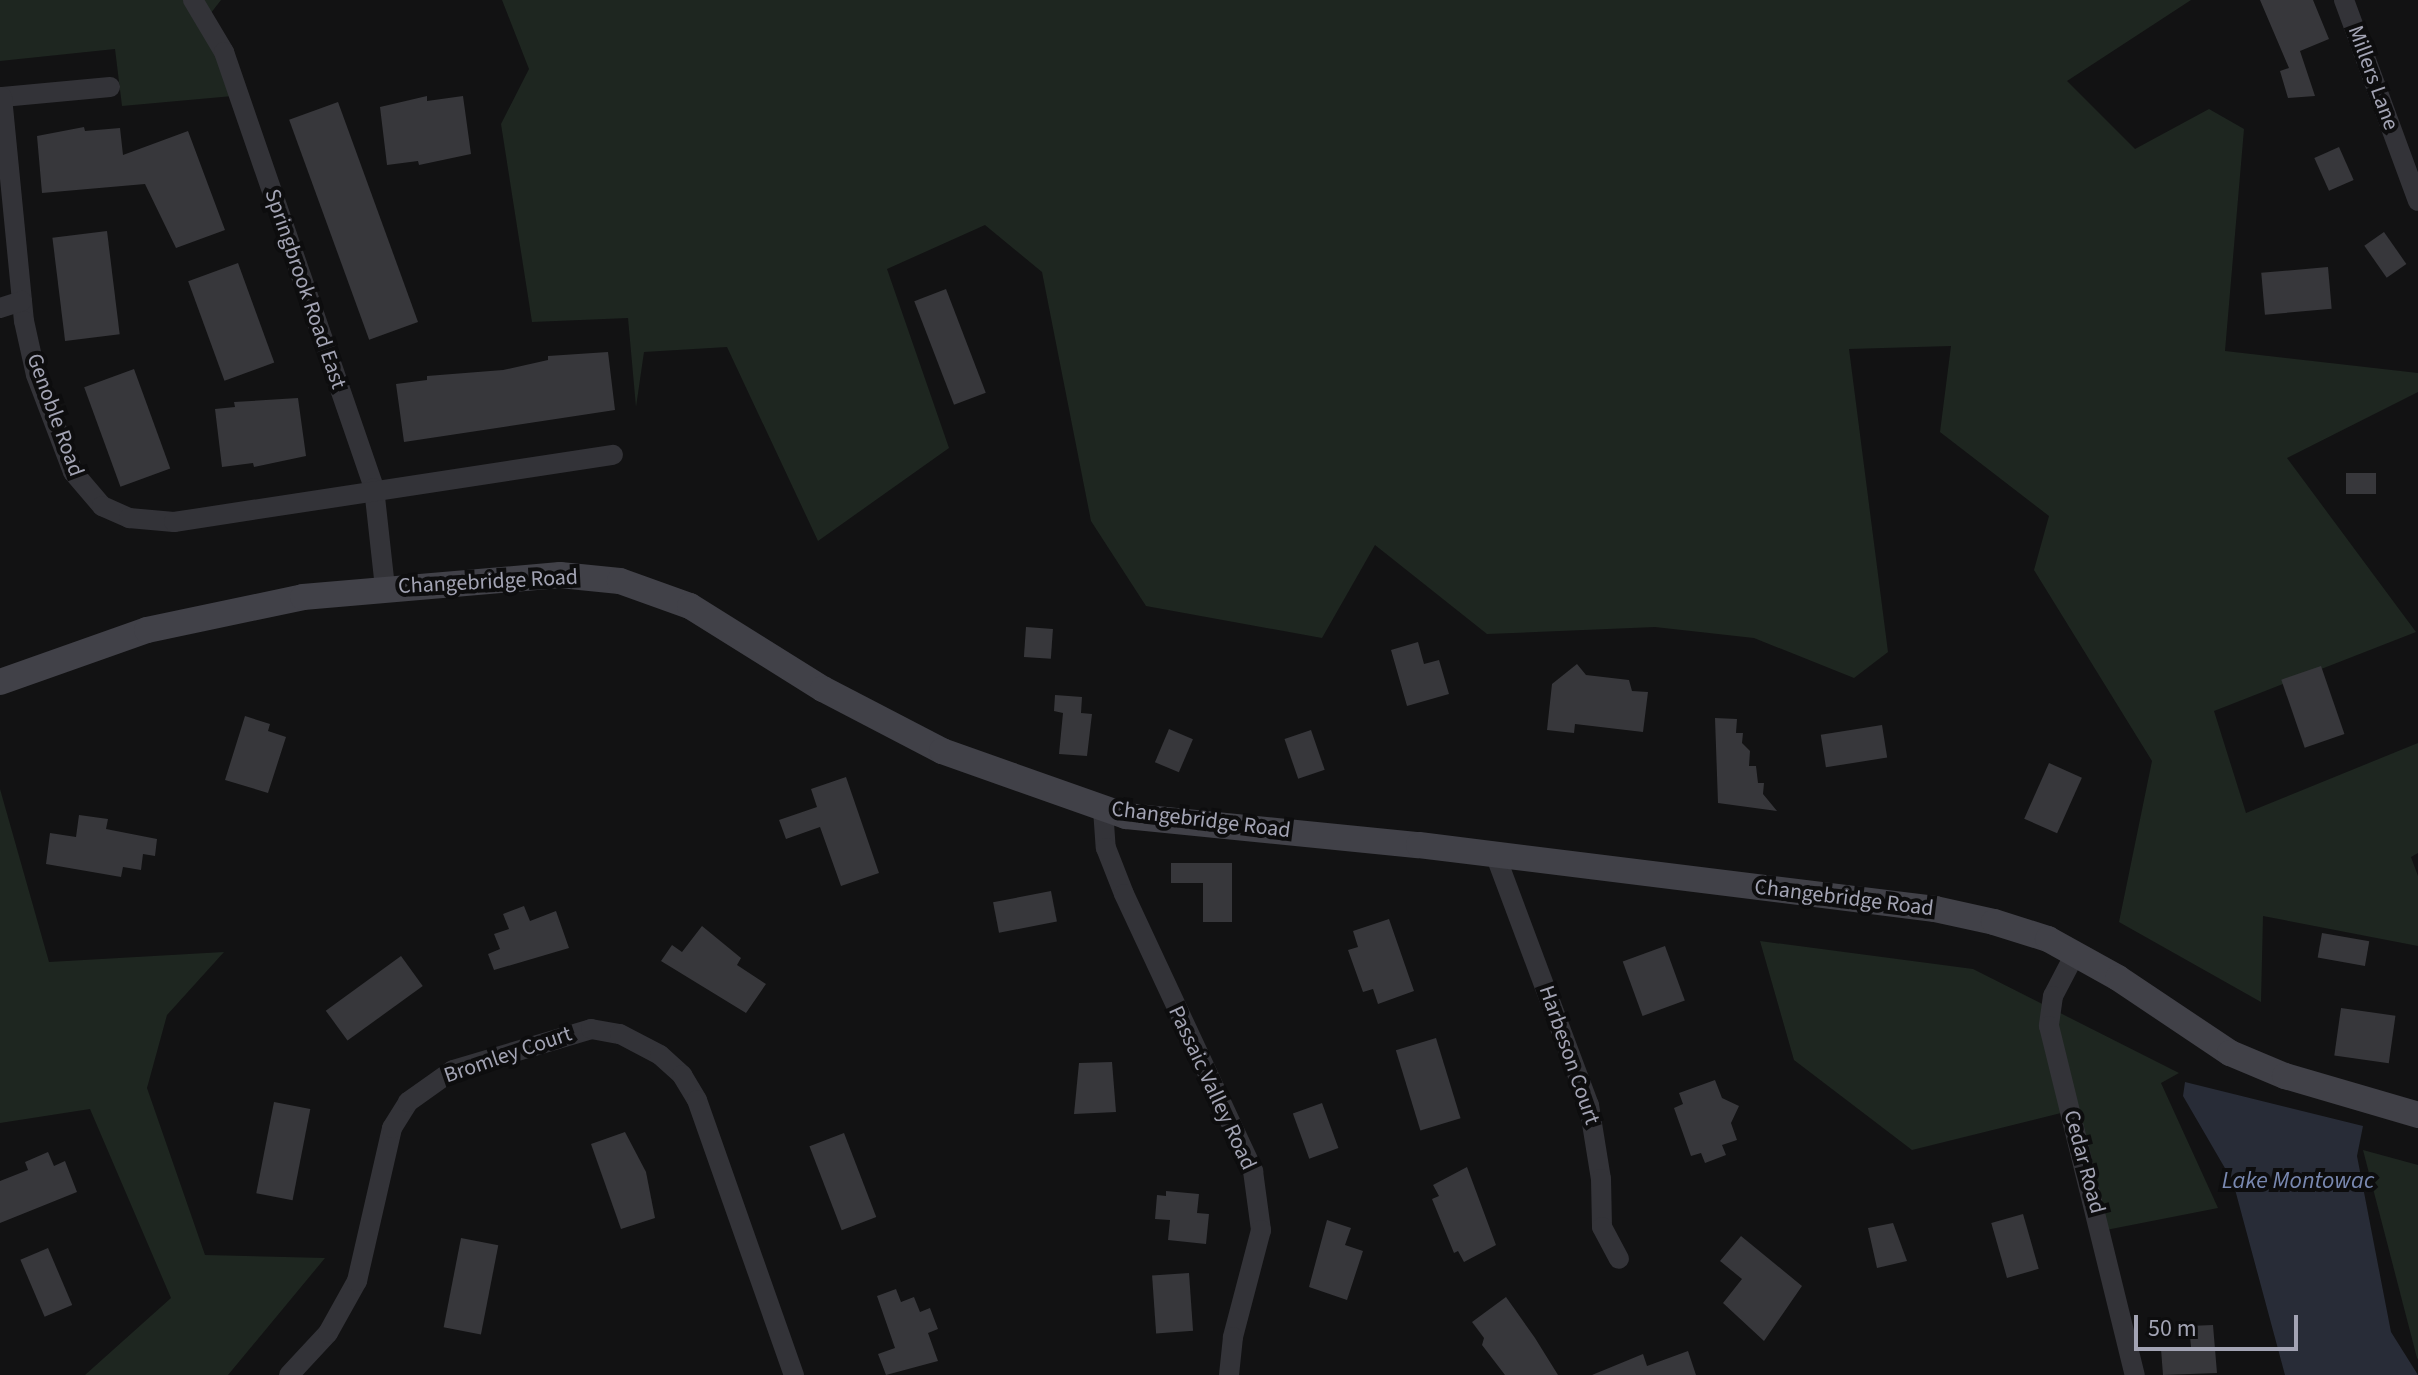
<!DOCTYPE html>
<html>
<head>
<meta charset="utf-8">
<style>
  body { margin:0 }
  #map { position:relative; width:2418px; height:1375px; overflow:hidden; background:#121213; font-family:"Source Sans 3",sans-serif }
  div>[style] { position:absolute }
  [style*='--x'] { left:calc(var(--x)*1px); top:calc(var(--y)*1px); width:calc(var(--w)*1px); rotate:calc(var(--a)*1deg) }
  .green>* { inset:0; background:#1e2620 }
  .water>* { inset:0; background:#282c37 }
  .building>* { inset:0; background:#37373b; transform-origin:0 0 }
  .minor>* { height:20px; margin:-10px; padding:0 10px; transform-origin:10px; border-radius:10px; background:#333338 }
  .secondary>* { height:26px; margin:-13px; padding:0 13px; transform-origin:13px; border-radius:13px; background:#414148 }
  span { translate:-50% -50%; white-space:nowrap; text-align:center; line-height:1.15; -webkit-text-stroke:8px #0d0d0e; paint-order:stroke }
  .street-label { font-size:22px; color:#a3a4b4 }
  .water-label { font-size:24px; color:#7988b0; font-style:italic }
  .scale { position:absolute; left:2134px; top:1315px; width:164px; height:36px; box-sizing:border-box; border:4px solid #a3a4b4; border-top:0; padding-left:10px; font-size:24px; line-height:28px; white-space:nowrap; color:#a3a4b4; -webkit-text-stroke:6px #0d0d0e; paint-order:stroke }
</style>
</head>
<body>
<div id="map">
  <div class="green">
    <i style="clip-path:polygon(0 0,221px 0,207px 18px,244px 95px,122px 106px,115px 49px,0 61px)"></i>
    <i style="clip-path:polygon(502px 0,2191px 0,2067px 81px,2135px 149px,2209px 109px,2244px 129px,2225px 351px,2418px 373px,2418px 392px,2287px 458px,2416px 632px,2214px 711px,2246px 813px,2418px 743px,2418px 853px,2411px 857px,2418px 876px,2418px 946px,2263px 916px,2261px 1002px,2119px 922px,2152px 761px,2034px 570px,2049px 516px,1940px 432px,1951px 346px,1849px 349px,1888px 652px,1854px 678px,1754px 638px,1655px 627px,1487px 634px,1375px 545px,1322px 638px,1146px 606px,1091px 521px,1042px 272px,985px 225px,887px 269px,949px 448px,818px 541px,727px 347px,644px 352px,636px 407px,628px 318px,532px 322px,501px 124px,529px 69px)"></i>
    <i style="clip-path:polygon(0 789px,49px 962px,224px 952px,167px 1015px,147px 1088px,205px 1255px,325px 1258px,228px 1375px,85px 1375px,171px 1298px,90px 1109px,0 1123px)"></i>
    <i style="clip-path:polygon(1760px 941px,1973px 969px,2179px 1073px,2161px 1083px,2218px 1208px,2106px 1230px,2077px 1109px,1912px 1150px,1794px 1060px)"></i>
    <i style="clip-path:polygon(2363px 1150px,2418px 1165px,2418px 1359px,2417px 1358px)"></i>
  </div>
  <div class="water">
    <i style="clip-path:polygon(2185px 1082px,2363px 1126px,2357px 1156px,2391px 1332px,2418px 1375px,2285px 1375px,2233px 1182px,2183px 1096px)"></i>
  </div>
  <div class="building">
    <i style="clip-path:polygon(2260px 0,2313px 0,2329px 39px,2300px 51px,2315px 96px,2288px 98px,2280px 71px,2289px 68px)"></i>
    <i style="clip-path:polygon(427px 96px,427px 101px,463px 96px,471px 154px,419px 165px,418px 161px,387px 165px,380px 107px)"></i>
    <i style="left:338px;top:102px;width:234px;height:52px;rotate:70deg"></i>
    <i style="clip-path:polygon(84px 127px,85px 131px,120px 128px,123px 155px,188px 131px,225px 230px,176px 248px,145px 184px,42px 193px,37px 136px)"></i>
    <i style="left:2339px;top:147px;width:36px;height:27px;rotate:66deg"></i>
    <i style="left:107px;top:231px;width:104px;height:55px;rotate:83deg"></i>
    <i style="left:2384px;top:232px;width:39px;height:24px;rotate:55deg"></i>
    <i style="left:238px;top:263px;width:106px;height:53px;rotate:70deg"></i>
    <i style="left:2328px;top:267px;width:42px;height:67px;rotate:85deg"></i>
    <i style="left:946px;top:289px;width:111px;height:34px;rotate:69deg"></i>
    <i style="clip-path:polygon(608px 352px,615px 410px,404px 442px,396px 384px,427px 380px,427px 376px,503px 370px,548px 360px,548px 356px)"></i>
    <i style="left:134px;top:369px;width:106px;height:53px;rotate:70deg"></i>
    <i style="clip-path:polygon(298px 398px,306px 456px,254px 467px,253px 463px,222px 467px,215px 409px,235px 407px,234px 402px)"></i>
    <i style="left:2376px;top:473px;width:21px;height:30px;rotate:90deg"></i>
    <i style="left:1026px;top:627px;width:27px;height:30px;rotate:4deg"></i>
    <i style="clip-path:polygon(1418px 642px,1424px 664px,1439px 660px,1449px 694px,1407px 706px,1391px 650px)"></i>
    <i style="clip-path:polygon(1577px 664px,1586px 675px,1629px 680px,1632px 691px,1648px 692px,1643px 732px,1575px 724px,1574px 733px,1547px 730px,1552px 684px)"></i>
    <i style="left:2321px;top:666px;width:72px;height:42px;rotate:71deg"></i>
    <i style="clip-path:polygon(1055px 695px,1082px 697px,1081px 713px,1092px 714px,1087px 756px,1059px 754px,1063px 713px,1054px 711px)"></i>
    <i style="clip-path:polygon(245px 716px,270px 724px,268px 731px,286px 737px,268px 793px,225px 780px)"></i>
    <i style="clip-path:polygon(1715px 718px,1737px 719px,1736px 733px,1743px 733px,1742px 743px,1750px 751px,1749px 766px,1756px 766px,1758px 783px,1764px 783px,1763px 794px,1777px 811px,1718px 803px)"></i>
    <i style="left:1882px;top:725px;width:33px;height:62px;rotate:81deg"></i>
    <i style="left:1169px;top:729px;width:26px;height:36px;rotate:23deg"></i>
    <i style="left:1311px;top:730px;width:42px;height:28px;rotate:71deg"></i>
    <i style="left:2049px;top:763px;width:36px;height:61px;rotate:24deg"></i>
    <i style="clip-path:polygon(846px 777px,879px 873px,841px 886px,820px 827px,786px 839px,779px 820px,817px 807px,811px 789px)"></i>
    <i style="clip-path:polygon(79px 815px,108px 819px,106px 829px,157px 839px,155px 856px,143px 854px,141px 870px,123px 867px,121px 877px,46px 864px,50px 833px,76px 837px)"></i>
    <i style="clip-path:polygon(1171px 863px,1232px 863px,1232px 922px,1203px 922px,1203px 883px,1171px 883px)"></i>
    <i style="left:1051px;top:891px;width:31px;height:59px;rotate:79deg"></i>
    <i style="clip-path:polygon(524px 906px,530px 921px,556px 911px,569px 948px,494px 970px,488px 954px,500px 949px,494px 934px,509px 929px,503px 914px)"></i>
    <i style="clip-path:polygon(1389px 919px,1414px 991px,1378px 1004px,1373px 989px,1363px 992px,1348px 950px,1358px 947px,1353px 931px)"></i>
    <i style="clip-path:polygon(702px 926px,741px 958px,737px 965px,766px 984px,746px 1013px,661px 961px,672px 945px,682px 952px)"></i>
    <i style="left:2322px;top:933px;width:48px;height:25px;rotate:10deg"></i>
    <i style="left:1665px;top:946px;width:58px;height:45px;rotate:70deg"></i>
    <i style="left:401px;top:956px;width:37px;height:93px;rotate:54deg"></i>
    <i style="left:2341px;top:1008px;width:55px;height:48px;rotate:8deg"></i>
    <i style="left:1436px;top:1038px;width:84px;height:42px;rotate:73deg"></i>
    <i style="clip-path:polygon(1112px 1062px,1116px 1112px,1074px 1114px,1079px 1063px)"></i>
    <i style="clip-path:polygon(1715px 1080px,1722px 1098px,1739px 1106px,1731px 1123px,1737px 1140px,1722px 1145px,1726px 1155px,1705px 1163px,1701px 1153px,1691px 1156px,1674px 1108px,1683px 1104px,1679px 1093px)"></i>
    <i style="left:274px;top:1102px;width:37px;height:93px;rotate:11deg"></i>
    <i style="left:1322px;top:1103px;width:48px;height:31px;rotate:70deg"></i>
    <i style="clip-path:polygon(625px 1132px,646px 1172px,655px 1218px,621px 1229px,591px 1144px)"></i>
    <i style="left:844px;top:1133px;width:90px;height:37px;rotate:69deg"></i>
    <i style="clip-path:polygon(48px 1152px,54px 1166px,65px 1161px,77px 1192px,0 1223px,0 1181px,28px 1170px,25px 1162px)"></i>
    <i style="clip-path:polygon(1467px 1167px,1496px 1245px,1464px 1262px,1458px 1251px,1454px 1253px,1432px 1199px,1439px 1196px,1433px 1185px)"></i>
    <i style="clip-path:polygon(1166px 1191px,1199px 1194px,1197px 1213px,1209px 1214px,1206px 1244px,1168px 1240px,1170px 1220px,1155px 1219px,1157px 1195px,1166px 1196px)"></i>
    <i style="left:2023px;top:1214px;width:57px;height:33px;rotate:74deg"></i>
    <i style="clip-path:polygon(1327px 1220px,1351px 1228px,1345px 1245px,1363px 1251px,1347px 1300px,1309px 1287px)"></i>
    <i style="clip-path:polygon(1893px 1223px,1907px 1261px,1877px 1268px,1868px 1228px)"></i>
    <i style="clip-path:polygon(1741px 1236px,1802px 1286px,1764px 1341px,1723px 1303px,1742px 1279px,1720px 1261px)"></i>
    <i style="left:461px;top:1238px;width:38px;height:91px;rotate:11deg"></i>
    <i style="left:48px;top:1248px;width:62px;height:30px;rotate:67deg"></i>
    <i style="left:1189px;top:1273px;width:58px;height:37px;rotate:86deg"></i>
    <i style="clip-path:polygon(896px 1289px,901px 1302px,914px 1297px,920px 1312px,930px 1308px,938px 1329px,928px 1333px,938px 1361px,886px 1375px,878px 1354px,895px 1348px,877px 1296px)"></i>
    <i style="clip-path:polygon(1506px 1297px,1535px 1338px,1558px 1375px,1505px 1375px,1482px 1345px,1484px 1338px,1472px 1322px)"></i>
    <i style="clip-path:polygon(2213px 1325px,2217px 1373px,2163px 1375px,2161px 1349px,2191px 1347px,2189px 1326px)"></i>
    <i style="clip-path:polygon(1688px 1351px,1696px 1375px,1592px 1375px,1643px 1354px,1647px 1366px)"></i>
  </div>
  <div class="minor">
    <i style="--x:193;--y:0;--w:61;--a:59.2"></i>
    <i style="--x:224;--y:52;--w:461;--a:71"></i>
    <i style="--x:374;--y:488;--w:101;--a:83.7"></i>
    <i style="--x:2344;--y:0;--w:214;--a:69.8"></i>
    <i style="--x:110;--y:87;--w:108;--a:174.7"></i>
    <i style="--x:2;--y:97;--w:225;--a:84.4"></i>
    <i style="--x:24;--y:321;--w:55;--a:77.5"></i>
    <i style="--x:36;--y:375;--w:104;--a:69.1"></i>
    <i style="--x:73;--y:472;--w:45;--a:49.5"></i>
    <i style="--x:102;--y:506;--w:30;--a:24"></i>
    <i style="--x:129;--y:518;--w:45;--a:5.1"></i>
    <i style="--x:174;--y:522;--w:444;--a:-8.7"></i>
    <i style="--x:0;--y:308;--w:23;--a:-18"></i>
    <i style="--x:1103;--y:809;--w:39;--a:86"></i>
    <i style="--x:1106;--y:848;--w:49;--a:68.6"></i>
    <i style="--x:1124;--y:894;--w:306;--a:65"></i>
    <i style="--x:1253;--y:1171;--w:60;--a:82.3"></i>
    <i style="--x:1261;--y:1230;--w:111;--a:104.7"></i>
    <i style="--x:1233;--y:1337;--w:38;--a:96"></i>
    <i style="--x:1495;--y:854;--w:268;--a:69.5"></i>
    <i style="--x:1589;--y:1105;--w:75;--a:80.8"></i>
    <i style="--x:1601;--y:1179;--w:48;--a:88.8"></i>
    <i style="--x:1602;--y:1227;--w:36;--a:62"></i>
    <i style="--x:2075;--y:954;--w:47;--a:117.6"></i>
    <i style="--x:2053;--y:996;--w:30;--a:98"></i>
    <i style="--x:2049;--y:1026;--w:359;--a:76.2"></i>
    <i style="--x:289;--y:1375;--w:57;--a:-47.1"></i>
    <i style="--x:328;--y:1333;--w:60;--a:-60.9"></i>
    <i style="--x:357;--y:1281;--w:157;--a:-77.1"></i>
    <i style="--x:392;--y:1128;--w:31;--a:-58"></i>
    <i style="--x:408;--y:1102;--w:55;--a:-35.4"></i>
    <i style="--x:453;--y:1070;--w:144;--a:-16.5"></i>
    <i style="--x:591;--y:1029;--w:29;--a:10"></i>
    <i style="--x:620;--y:1034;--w:45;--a:27.7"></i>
    <i style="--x:660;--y:1055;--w:30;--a:42"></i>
    <i style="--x:682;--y:1075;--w:29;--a:59"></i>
    <i style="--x:697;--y:1100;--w:292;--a:70.6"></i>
  </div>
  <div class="secondary">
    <i style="--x:0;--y:682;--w:156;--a:-19.5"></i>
    <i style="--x:147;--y:630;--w:159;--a:-11.9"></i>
    <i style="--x:303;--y:597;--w:258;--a:-4.9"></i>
    <i style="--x:560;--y:575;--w:60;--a:5.7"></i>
    <i style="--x:620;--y:581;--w:74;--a:19.7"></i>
    <i style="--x:690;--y:606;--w:157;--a:32"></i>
    <i style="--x:823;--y:689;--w:134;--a:27.5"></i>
    <i style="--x:942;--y:751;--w:195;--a:19.5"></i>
    <i style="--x:1126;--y:816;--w:294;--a:5.7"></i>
    <i style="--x:1419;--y:845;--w:520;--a:7.07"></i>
    <i style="--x:1935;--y:909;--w:60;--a:12.4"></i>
    <i style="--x:1994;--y:922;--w:57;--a:17.5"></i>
    <i style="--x:2048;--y:939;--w:80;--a:29.1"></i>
    <i style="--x:2118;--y:978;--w:135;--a:33.8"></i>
    <i style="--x:2230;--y:1053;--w:60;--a:22.7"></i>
    <i style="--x:2285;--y:1076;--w:139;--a:16.3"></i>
  </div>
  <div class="street-label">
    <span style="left:2373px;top:78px;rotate:70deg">Millers Lane</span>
    <span style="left:305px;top:289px;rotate:71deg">Springbrook Road East</span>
    <span style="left:55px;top:415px;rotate:70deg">Genoble Road</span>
    <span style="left:488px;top:582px;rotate:-3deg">Changebridge Road</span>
    <span style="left:1201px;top:820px;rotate:7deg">Changebridge Road</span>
    <span style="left:1844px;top:898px;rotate:7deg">Changebridge Road</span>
    <span style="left:508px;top:1055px;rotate:-19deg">Bromley Court</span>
    <span style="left:1569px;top:1055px;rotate:71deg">Harbeson Court</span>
    <span style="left:1212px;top:1088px;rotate:65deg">Passaic Valley Road</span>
    <span style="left:2084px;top:1162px;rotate:75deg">Cedar Road</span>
  </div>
  <div class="water-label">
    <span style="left:2298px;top:1181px">Lake Montowac</span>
  </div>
  <div class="scale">50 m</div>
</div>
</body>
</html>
